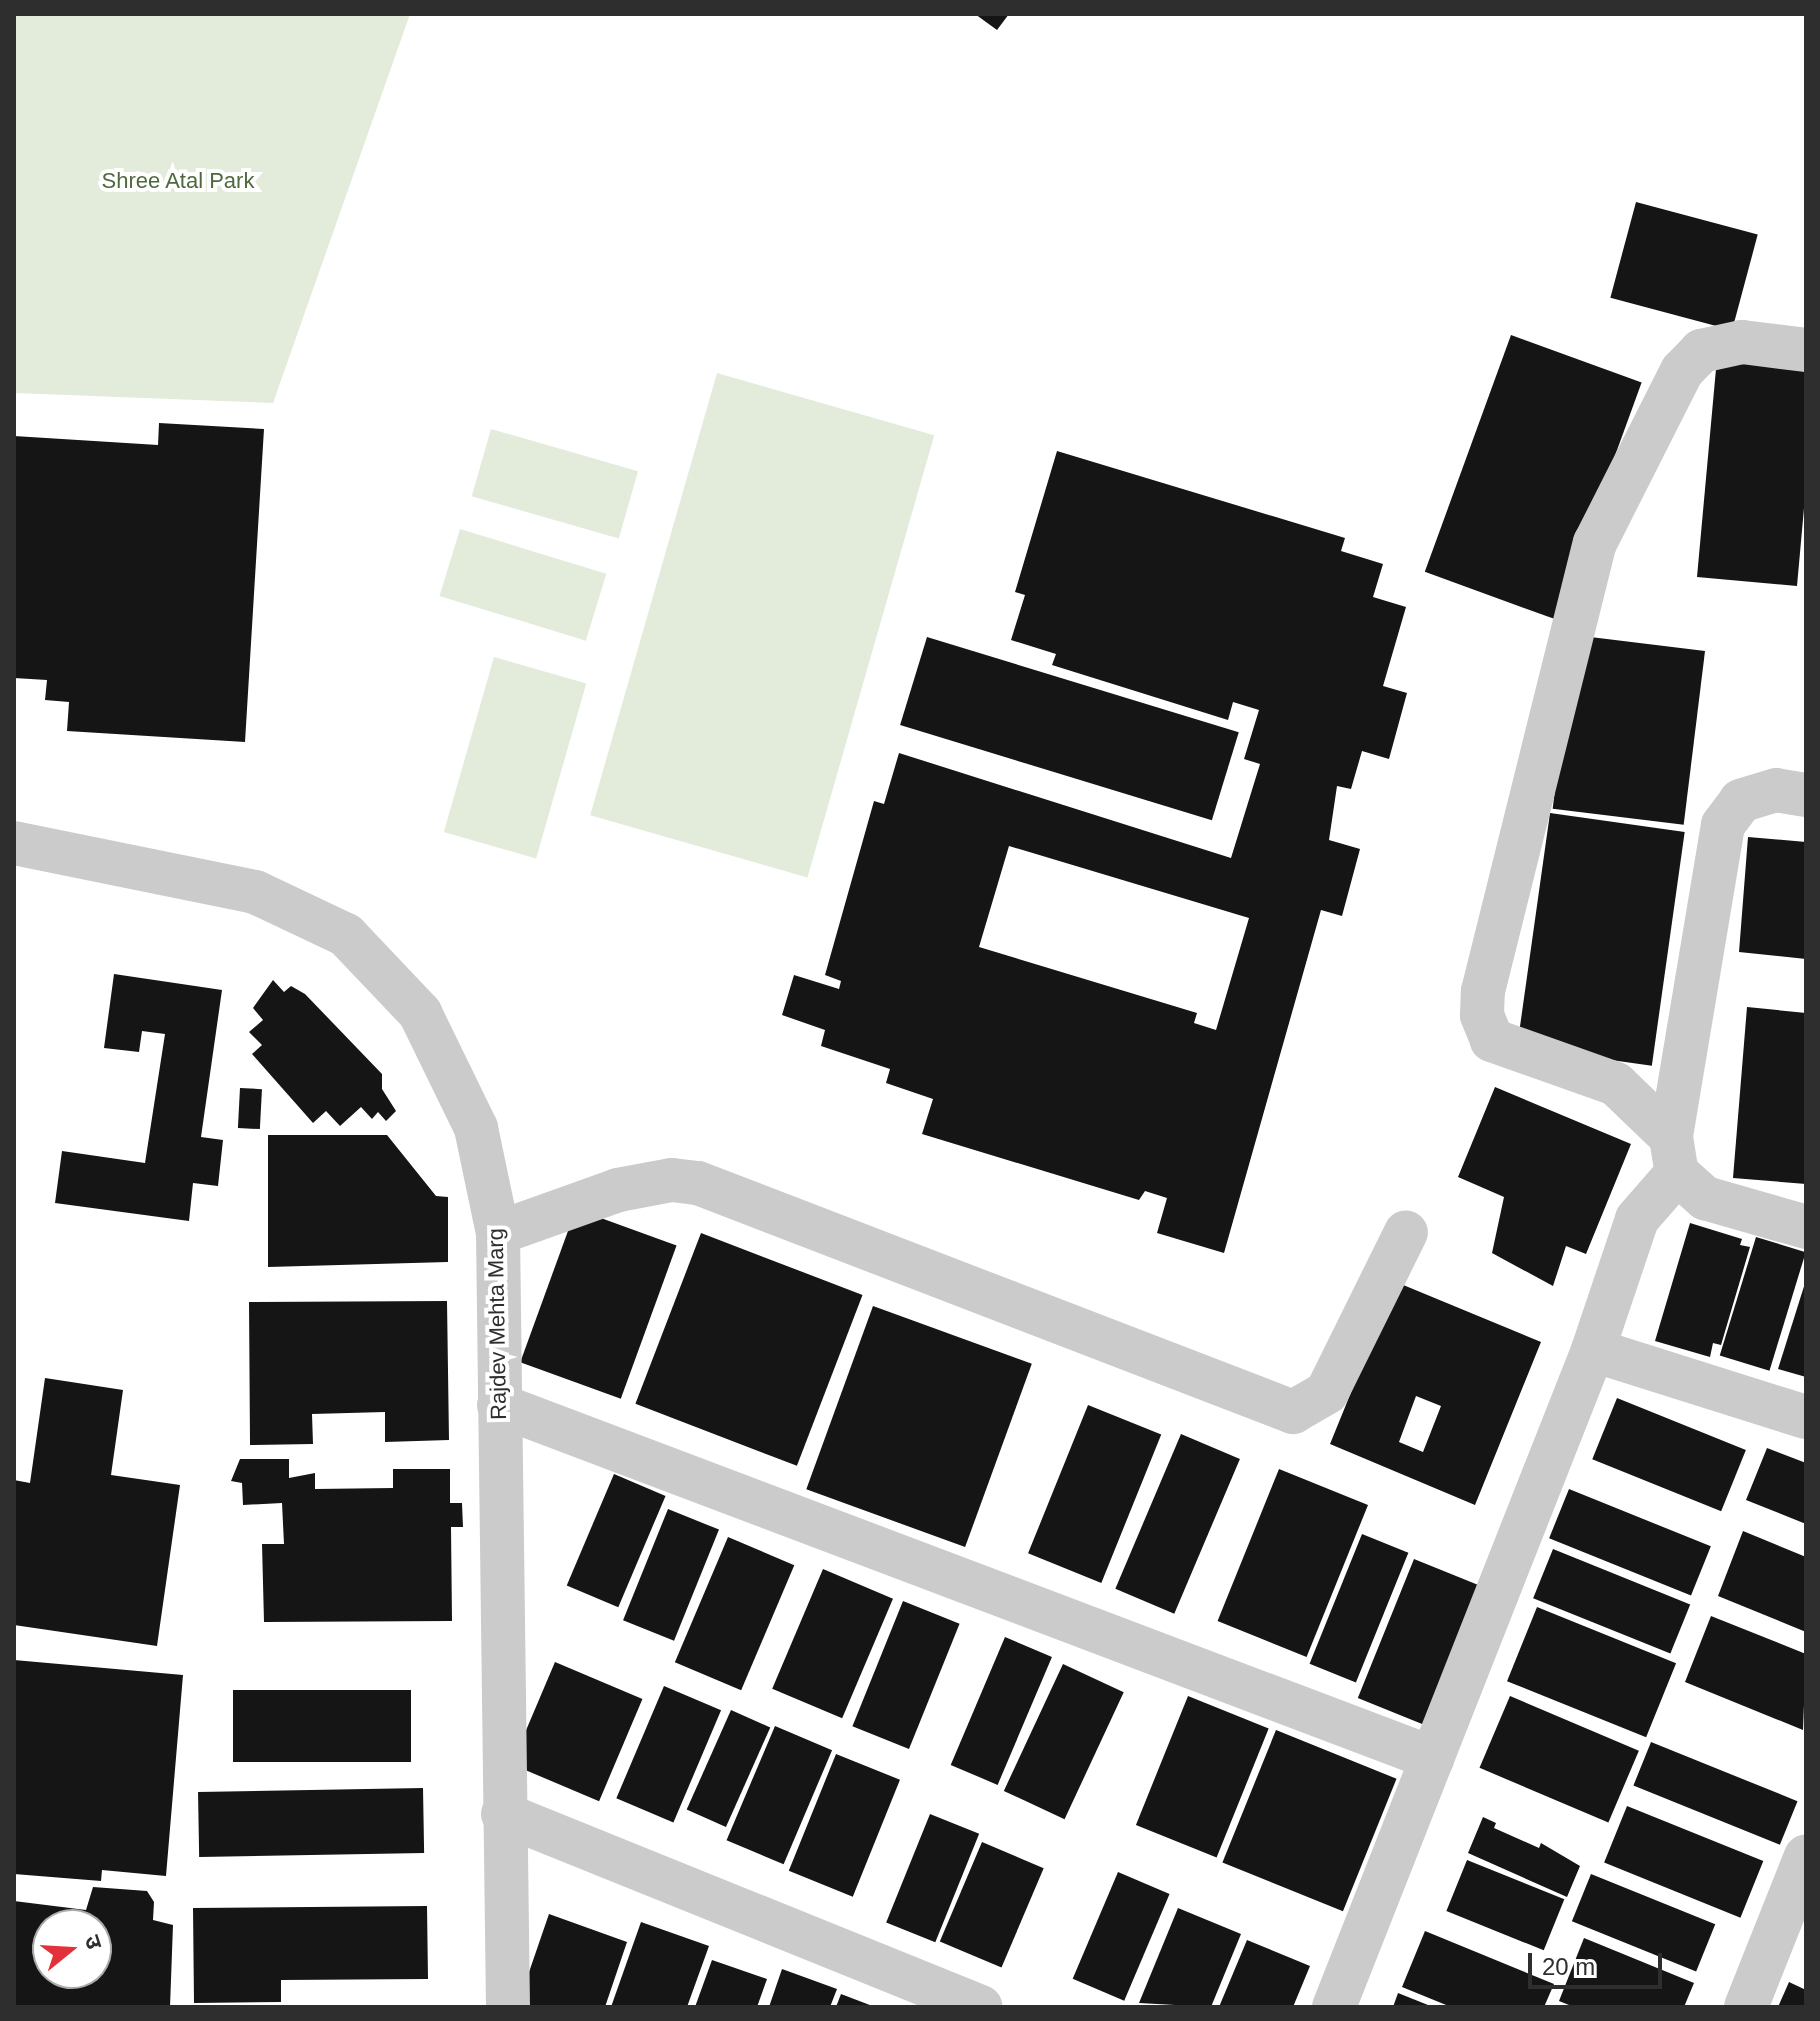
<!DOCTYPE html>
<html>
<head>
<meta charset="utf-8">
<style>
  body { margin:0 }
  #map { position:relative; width:1820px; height:2021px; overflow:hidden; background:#fff; font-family:Helvetica,"Noto Sans Devanagari",sans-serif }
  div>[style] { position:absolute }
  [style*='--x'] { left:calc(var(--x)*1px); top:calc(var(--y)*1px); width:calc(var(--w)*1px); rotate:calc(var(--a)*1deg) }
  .green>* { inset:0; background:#e3ebdb; transform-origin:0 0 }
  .building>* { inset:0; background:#151515; transform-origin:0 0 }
  .minor>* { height:44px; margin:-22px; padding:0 22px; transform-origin:22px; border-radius:22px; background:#cbcbcb }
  span { translate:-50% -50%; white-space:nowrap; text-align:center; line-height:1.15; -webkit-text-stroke:8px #fff; paint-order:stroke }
  .park-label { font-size:22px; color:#50693c }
  .street-label { font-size:22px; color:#2e2e2e }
  .frame { position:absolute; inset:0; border:16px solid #2e2e2e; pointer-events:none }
  .north { position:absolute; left:32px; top:1909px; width:80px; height:80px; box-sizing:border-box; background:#fff; border:2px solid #ababab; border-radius:50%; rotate:72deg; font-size:22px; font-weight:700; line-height:32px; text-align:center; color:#2e2e2e }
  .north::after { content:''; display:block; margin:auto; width:28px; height:36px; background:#e3313b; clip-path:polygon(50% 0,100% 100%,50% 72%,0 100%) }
  .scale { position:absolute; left:1528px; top:1953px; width:134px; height:36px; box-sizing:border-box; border:4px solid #2e2e2e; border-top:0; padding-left:10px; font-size:24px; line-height:28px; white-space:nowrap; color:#2e2e2e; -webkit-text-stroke:6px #fff; paint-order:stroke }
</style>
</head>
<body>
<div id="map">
  <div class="green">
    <i style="clip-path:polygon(14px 14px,410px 14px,273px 403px,14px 393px)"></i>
    <i style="left:717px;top:373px;width:226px;height:460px;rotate:16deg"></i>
    <i style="left:491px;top:429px;width:153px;height:70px;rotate:16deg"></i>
    <i style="left:460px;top:529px;width:153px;height:70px;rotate:17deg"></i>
    <i style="left:494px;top:657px;width:96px;height:182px;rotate:16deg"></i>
  </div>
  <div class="building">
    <i style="clip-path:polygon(975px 14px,1009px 14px,997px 30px)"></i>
    <i style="left:1636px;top:202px;width:126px;height:99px;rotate:15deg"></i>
    <i style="left:1511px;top:335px;width:139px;height:252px;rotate:20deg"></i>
    <i style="clip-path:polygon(1717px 358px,1806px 366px,1806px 486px,1797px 586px,1697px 577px)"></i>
    <i style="clip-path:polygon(159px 423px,264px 429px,245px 742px,67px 731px,69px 702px,45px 700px,47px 680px,14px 678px,14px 436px,158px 445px)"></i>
    <i style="clip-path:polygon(evenodd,1057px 451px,1345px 538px,1341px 551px,1383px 564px,1373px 597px,1406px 607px,1383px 686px,1407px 693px,1389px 759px,1362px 751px,1351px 789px,1337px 786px,1329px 840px,1360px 849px,1342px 916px,1321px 910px,1224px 1253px,1157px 1233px,1167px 1198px,1145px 1191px,1139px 1200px,922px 1134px,933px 1099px,886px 1083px,890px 1069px,821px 1046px,825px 1030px,782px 1015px,794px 975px,839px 989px,841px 981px,825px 975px,874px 801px,884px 804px,899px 753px,1231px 858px,1260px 764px,1244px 759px,1259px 710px,1233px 702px,1228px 720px,1052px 665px,1056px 654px,1011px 640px,1025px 595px,1015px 592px,1057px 451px,1009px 846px,1249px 918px,1216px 1030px,1194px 1023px,1197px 1013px,979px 947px,1009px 846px)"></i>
    <i style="left:1574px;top:635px;width:132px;height:175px;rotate:7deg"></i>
    <i style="left:927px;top:637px;width:326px;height:92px;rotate:17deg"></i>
    <i style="left:1550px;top:813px;width:136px;height:236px;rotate:8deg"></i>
    <i style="clip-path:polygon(1748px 837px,1806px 842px,1806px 959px,1739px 952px)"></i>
    <i style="clip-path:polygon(114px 974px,222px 990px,201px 1137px,223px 1140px,218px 1186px,193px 1183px,189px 1221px,55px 1203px,62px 1151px,145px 1163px,165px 1034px,142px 1031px,139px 1052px,104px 1048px)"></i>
    <i style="clip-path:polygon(273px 980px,284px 992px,291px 986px,305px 994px,382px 1074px,382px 1089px,396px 1111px,386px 1121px,378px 1112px,372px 1119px,361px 1107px,340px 1126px,326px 1111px,313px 1123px,252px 1054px,262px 1045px,249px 1032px,263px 1020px,253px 1008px)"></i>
    <i style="clip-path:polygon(1747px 1007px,1806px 1013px,1806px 1184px,1733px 1178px)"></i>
    <i style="clip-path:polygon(1495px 1087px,1631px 1144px,1586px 1254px,1566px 1246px,1553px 1286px,1492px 1253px,1504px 1197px,1458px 1177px)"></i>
    <i style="left:240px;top:1088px;width:22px;height:40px;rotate:3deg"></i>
    <i style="clip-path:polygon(268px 1135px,387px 1135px,436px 1196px,448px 1197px,448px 1262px,268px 1267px)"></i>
    <i style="left:576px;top:1209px;width:107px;height:163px;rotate:20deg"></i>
    <i style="clip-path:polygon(1690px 1223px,1742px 1239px,1740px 1245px,1750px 1247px,1721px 1345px,1713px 1343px,1710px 1357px,1655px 1341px)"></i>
    <i style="left:701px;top:1233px;width:173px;height:183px;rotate:21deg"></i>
    <i style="left:1756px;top:1237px;width:52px;height:124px;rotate:17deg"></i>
    <i style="clip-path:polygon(1806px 1280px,1806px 1377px,1778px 1369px)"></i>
    <i style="clip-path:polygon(evenodd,1396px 1282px,1541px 1342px,1475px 1505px,1330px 1444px,1396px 1282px,1416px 1396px,1441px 1406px,1423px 1452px,1399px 1442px,1416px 1396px)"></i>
    <i style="clip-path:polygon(447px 1301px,449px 1440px,385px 1442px,385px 1412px,312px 1414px,313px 1444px,250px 1445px,249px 1302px)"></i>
    <i style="left:873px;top:1306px;width:169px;height:195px;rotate:20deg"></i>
    <i style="clip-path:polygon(45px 1378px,123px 1390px,111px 1475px,180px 1485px,157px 1646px,14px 1625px,14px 1480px,30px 1483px)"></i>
    <i style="left:1617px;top:1398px;width:139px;height:66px;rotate:22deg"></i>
    <i style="left:1088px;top:1405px;width:79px;height:160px;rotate:22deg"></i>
    <i style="left:1181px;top:1434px;width:64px;height:168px;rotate:23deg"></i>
    <i style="clip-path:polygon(1767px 1448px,1806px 1463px,1806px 1524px,1746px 1500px)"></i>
    <i style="clip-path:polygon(240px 1459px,289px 1459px,289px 1478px,315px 1473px,315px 1489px,393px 1488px,393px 1469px,450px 1469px,450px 1503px,462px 1503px,463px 1527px,451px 1527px,452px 1621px,264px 1622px,262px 1544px,284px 1544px,282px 1503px,243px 1505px,242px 1483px,231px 1481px)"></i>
    <i style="left:1279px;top:1469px;width:96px;height:164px;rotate:22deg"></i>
    <i style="left:614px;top:1474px;width:56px;height:121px;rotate:23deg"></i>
    <i style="left:1569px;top:1489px;width:153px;height:53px;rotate:22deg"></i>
    <i style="left:668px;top:1509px;width:55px;height:120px;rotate:22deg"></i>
    <i style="clip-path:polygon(1743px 1531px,1806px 1557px,1806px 1632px,1718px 1596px)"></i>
    <i style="left:1362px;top:1534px;width:50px;height:140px;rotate:22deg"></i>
    <i style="left:728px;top:1537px;width:72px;height:136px;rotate:23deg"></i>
    <i style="left:1553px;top:1549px;width:148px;height:53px;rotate:22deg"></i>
    <i style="left:1414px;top:1559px;width:82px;height:150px;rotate:22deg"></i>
    <i style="left:823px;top:1569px;width:76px;height:130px;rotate:23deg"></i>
    <i style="left:903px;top:1601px;width:61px;height:135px;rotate:22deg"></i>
    <i style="left:1537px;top:1607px;width:150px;height:80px;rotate:22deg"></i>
    <i style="clip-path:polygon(1711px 1616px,1806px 1654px,1803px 1730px,1685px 1682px)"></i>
    <i style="left:1005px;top:1637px;width:51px;height:139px;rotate:23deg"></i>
    <i style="clip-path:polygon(14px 1660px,183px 1675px,166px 1876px,102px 1870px,101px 1881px,14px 1874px)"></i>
    <i style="left:555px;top:1662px;width:95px;height:111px;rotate:23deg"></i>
    <i style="left:1063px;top:1664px;width:67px;height:140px;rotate:25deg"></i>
    <i style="left:664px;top:1686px;width:62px;height:122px;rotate:23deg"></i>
    <i style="left:233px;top:1690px;width:178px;height:72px"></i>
    <i style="left:1188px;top:1696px;width:87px;height:139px;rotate:22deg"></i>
    <i style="left:1510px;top:1696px;width:140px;height:78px;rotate:23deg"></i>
    <i style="left:731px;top:1710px;width:43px;height:109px;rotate:24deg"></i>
    <i style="left:775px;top:1726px;width:62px;height:124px;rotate:23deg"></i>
    <i style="left:1276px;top:1730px;width:130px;height:143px;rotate:22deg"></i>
    <i style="left:1651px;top:1742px;width:158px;height:47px;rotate:22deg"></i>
    <i style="left:836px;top:1754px;width:69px;height:126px;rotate:22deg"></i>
    <i style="left:423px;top:1788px;width:65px;height:225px;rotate:89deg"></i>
    <i style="left:1627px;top:1806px;width:147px;height:61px;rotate:22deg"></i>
    <i style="left:930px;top:1814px;width:53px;height:117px;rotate:22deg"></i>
    <i style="clip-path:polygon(1483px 1817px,1496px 1823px,1494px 1828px,1539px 1848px,1541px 1843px,1580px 1866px,1567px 1897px,1468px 1853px)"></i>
    <i style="left:982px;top:1842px;width:67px;height:108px;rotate:23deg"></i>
    <i style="left:1467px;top:1860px;width:105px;height:55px;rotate:22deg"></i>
    <i style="left:1118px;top:1872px;width:56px;height:116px;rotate:23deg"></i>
    <i style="left:1591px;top:1874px;width:134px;height:51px;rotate:22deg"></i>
    <i style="clip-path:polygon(evenodd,93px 1887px,147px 1891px,154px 1902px,153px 1920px,173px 1925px,170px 2007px,14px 2007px,14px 1901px,86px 1910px,93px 1887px,48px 1925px,96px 1925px,96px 1973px,48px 1973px,48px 1925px)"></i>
    <i style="clip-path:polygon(427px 1906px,428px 1979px,281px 1980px,281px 2002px,194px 2003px,193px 1908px)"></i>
    <i style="clip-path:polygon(1178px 1908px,1241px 1934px,1211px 2007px,1139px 2003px)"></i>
    <i style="clip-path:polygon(549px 1914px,627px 1942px,605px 2007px,517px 2007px)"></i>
    <i style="clip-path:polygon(641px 1922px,709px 1946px,687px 2007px,611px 2007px)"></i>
    <i style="clip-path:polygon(1425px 1931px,1554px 1984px,1544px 2007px,1451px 2007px,1402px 1987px)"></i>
    <i style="clip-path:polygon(1584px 1938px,1694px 1983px,1684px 2007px,1574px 2007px,1559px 2001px)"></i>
    <i style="clip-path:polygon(1247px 1940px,1310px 1966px,1293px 2007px,1219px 2007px)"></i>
    <i style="clip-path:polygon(712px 1960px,767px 1979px,757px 2007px,695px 2007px)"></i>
    <i style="clip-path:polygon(782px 1969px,837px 1989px,830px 2007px,769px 2007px)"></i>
    <i style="clip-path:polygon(1789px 1982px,1806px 1990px,1806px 2007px,1778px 2007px)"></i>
    <i style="clip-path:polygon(1398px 1993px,1433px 2007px,1393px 2007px)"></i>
    <i style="clip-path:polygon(841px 1994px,875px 2007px,836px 2007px)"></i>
  </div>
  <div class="minor">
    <i style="--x:1806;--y:795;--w:30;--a:-171"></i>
    <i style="--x:1776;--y:790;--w:37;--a:163"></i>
    <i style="--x:1741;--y:801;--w:30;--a:127"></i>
    <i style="--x:1723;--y:825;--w:316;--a:99.5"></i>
    <i style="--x:1671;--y:1137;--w:36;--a:81"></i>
    <i style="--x:1677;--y:1173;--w:38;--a:42"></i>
    <i style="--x:1705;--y:1198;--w:105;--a:16"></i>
    <i style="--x:14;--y:843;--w:246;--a:11.5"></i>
    <i style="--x:255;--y:892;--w:101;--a:25.3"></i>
    <i style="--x:346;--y:935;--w:108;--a:46.5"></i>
    <i style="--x:420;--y:1013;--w:128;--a:64"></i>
    <i style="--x:476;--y:1128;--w:107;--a:78.2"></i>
    <i style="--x:498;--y:1233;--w:774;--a:89.26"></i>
    <i style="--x:1671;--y:1137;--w:76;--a:-136.1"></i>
    <i style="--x:1616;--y:1084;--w:132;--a:-160.5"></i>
    <i style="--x:1492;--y:1040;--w:27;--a:-112"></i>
    <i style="--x:1482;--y:1015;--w:24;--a:-88"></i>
    <i style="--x:1483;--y:991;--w:462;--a:-76"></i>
    <i style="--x:1595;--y:543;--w:193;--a:-63.2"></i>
    <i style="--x:1682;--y:371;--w:28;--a:-46"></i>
    <i style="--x:1701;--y:351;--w:42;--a:-12.4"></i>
    <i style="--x:1742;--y:342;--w:64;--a:7.1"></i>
    <i style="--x:498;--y:1233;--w:127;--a:-19.7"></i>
    <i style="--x:618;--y:1190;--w:55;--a:-10.5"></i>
    <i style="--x:672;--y:1180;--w:26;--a:7"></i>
    <i style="--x:698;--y:1183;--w:638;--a:21.05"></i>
    <i style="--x:1293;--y:1412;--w:39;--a:-30"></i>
    <i style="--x:1327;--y:1392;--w:178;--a:-63.7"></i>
    <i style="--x:1593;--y:1350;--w:223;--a:17.5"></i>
    <i style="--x:499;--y:1405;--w:998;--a:20.72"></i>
    <i style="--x:503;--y:1814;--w:515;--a:21.99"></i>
    <i style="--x:1334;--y:2007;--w:706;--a:-68.48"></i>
    <i style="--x:1593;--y:1350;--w:138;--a:-71.4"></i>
    <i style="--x:1637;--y:1219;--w:61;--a:-49"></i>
    <i style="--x:1746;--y:2007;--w:162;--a:-68.3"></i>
  </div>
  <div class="park-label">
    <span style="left:178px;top:181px">Shree Atal Park</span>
  </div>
  <div class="street-label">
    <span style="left:497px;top:1324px;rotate:-91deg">Rajdev Mehta Marg</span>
  </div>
  <div class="frame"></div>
  <div class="north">उ</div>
  <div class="scale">20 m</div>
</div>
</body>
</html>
